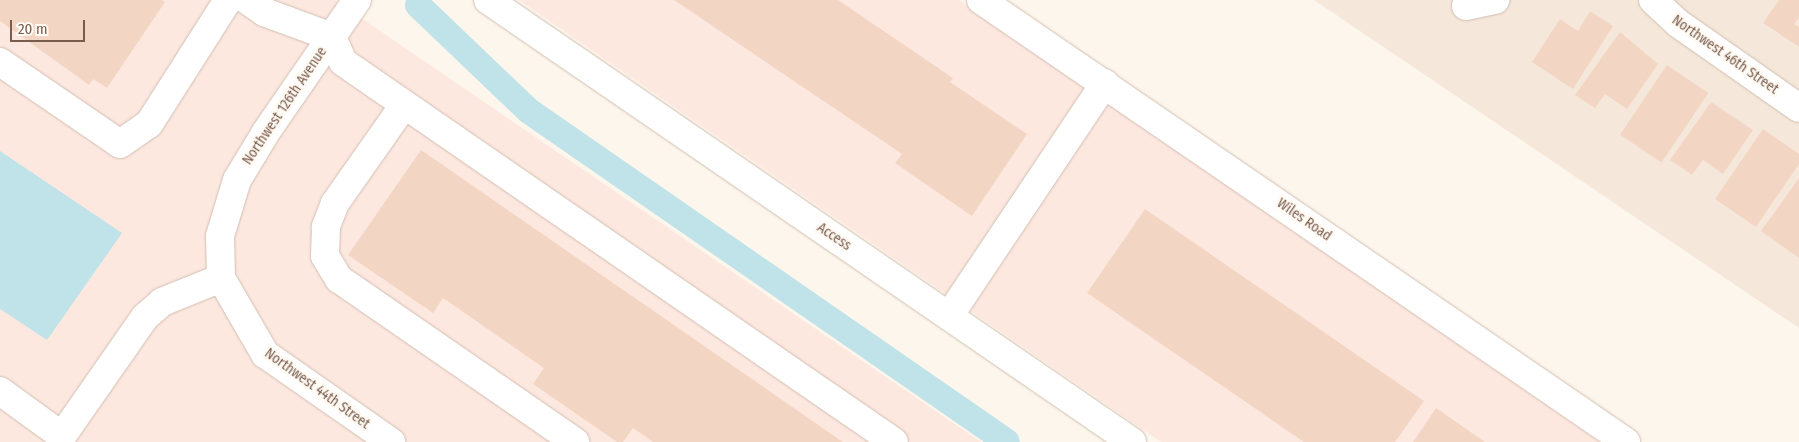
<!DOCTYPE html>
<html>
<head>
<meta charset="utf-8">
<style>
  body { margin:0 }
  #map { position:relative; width:1799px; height:442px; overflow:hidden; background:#fdf6ec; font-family:"Fira Sans Condensed",sans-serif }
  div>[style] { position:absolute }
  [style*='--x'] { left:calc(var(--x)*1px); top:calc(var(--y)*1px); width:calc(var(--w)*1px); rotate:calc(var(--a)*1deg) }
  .residential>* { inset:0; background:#f5e8da }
  .commercial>* { inset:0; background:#fde8e0 }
  .water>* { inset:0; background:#bfe3e8 }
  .canal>* { height:26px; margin:-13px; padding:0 13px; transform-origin:13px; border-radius:13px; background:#bfe3e8 }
  .building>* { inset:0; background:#f3d5c3; transform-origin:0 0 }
  .roads { filter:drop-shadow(0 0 1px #d1beb0) drop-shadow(0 0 1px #d1beb0) }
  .minor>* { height:28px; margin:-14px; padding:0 14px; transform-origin:14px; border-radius:14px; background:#fff }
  span { translate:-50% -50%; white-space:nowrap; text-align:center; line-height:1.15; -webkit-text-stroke:5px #fffaf3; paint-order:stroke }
  .street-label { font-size:14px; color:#7a5c4d }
  .scale { position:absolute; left:10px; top:20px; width:75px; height:22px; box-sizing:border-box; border:2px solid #7a5c4d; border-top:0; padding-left:6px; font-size:15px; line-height:18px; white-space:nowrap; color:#7a5c4d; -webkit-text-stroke:4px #fffaf3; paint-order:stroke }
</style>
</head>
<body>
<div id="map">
  <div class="residential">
    <i style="clip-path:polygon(1314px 0,1799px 0,1799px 328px)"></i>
  </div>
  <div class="commercial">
    <i style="clip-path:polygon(0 0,335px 0,981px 442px,0 442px)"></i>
    <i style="clip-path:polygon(519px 0,959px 0,1600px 442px,1161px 442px)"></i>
  </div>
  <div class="water">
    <i style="clip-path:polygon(0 151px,122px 233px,47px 340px,0 309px)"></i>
  </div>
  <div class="canal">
    <i style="--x:418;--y:5;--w:153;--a:43.7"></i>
    <i style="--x:529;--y:111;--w:581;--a:34.7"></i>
  </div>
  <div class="building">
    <i style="clip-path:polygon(0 0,162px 0,165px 2px,107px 88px,93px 79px,89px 85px,0 21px)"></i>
    <i style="clip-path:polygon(674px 0,838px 0,953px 78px,950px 82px,1027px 134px,972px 216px,895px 163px,902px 154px)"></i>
    <i style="clip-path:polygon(1779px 0,1799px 0,1799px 17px,1794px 24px,1799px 27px,1799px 47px,1763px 23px)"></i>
    <i style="clip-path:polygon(1590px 11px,1613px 26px,1573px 89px,1532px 62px,1560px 19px,1578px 31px)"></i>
    <i style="clip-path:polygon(1620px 32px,1658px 64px,1627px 109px,1605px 94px,1595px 108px,1575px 95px)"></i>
    <i style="left:1667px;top:65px;width:50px;height:84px;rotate:34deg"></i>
    <i style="clip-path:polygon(1711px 102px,1753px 130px,1723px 174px,1703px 160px,1692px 175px,1670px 160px)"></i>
    <i style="clip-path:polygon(1763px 129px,1799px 154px,1799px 164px,1756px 227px,1715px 199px)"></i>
    <i style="clip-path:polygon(421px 150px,843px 442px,653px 442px,633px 428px,623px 442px,617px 442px,533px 384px,544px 368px,443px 298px,433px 313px,348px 255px)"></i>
    <i style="clip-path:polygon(1799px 178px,1799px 258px,1761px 231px)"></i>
    <i style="clip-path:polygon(1145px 209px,1424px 401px,1395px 442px,1304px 442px,1087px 293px)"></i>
    <i style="clip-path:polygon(1436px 408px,1485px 442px,1413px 442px)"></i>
  </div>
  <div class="roads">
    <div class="minor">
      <i style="--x:247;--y:0;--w:21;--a:35"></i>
      <i style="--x:264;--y:12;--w:72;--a:20.2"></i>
      <i style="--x:332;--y:37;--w:27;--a:66"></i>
      <i style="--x:343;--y:62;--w:669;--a:34.59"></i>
      <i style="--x:357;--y:0;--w:160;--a:124.6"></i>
      <i style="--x:266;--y:132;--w:56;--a:121.1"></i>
      <i style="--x:237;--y:180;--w:59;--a:106.9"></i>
      <i style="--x:220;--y:236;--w:42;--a:88.6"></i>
      <i style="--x:221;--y:278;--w:88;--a:59.9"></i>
      <i style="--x:265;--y:354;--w:154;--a:34.9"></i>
      <i style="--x:488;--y:0;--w:781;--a:34.46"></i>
      <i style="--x:981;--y:0;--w:782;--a:34.42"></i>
      <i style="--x:1653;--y:0;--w:35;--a:43"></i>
      <i style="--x:1679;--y:24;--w:146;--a:35"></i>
      <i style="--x:1466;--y:6;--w:30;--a:-12"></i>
      <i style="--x:0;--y:62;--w:145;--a:34.3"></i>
      <i style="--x:120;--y:144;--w:35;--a:-35"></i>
      <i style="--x:149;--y:124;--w:147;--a:-57.5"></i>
      <i style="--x:404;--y:105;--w:120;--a:125.1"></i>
      <i style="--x:335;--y:203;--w:26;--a:111"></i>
      <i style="--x:326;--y:227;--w:29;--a:92"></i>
      <i style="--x:325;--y:256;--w:27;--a:59"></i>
      <i style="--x:339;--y:279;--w:287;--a:34.6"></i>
      <i style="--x:949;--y:316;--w:280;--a:-56.2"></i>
      <i style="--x:0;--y:391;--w:77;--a:36"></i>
      <i style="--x:62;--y:436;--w:145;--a:-55.1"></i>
      <i style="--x:145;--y:317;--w:23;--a:-41"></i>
      <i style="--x:162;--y:302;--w:64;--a:-22.1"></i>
    </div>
  </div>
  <div class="street-label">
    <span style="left:1725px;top:55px;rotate:35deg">Northwest 46th Street</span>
    <span style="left:285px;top:106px;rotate:-56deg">Northwest 126th Avenue</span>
    <span style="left:1304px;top:220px;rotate:35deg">Wiles Road</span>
    <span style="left:834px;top:237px;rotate:34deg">Access</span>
    <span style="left:317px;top:389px;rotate:36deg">Northwest 44th Street</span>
  </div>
  <div class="scale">20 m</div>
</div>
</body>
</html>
